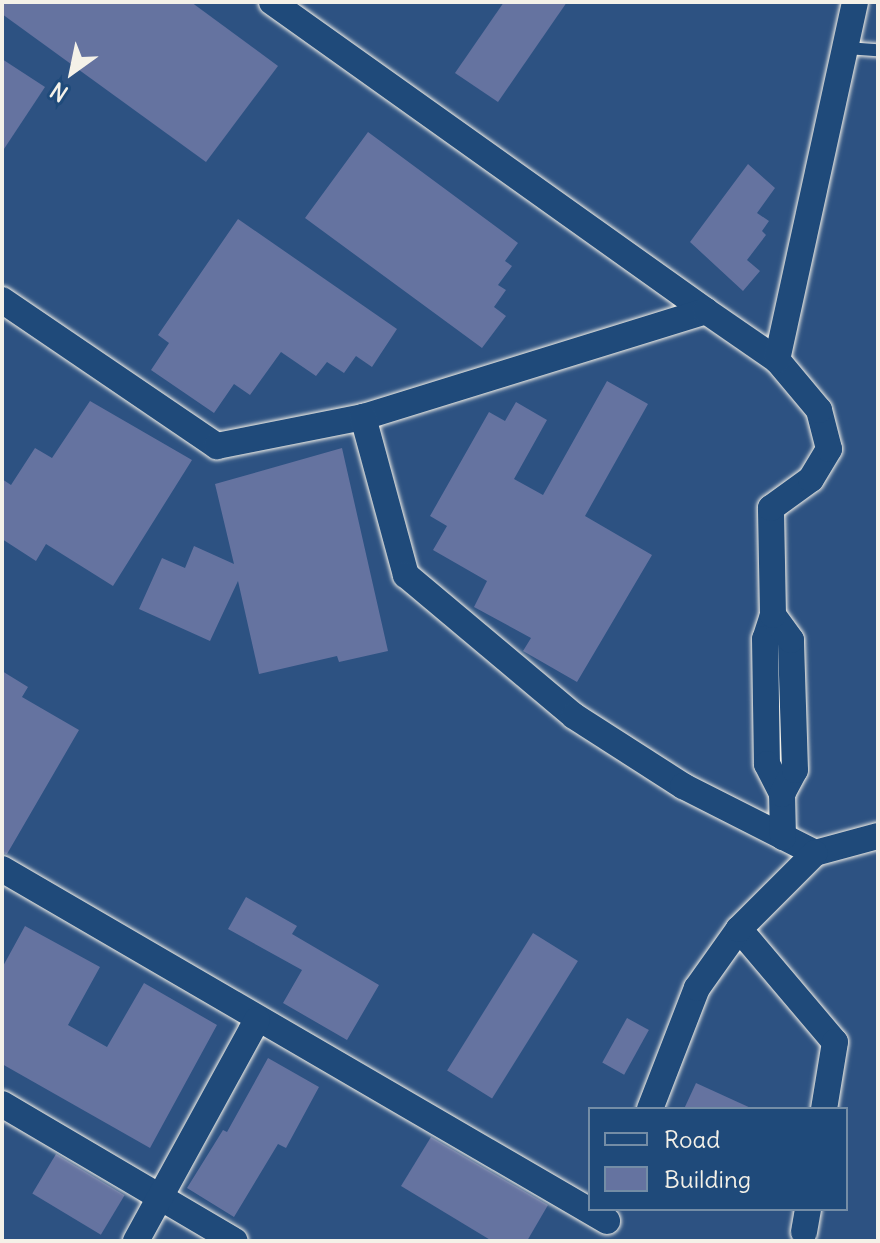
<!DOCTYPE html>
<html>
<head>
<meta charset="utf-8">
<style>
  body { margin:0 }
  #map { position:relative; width:880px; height:1243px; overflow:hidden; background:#2d5282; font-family:Delius,sans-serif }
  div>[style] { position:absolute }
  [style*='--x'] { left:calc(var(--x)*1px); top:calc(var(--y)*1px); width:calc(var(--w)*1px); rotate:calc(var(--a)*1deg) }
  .building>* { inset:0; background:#6573a0; transform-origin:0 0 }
  .roads { filter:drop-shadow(0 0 2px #f4f1e8) drop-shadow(0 0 2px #f4f1e8) }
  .lane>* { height:12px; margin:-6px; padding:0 6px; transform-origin:6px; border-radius:6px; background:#1f4a7a }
  .street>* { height:26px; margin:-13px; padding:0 13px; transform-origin:13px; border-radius:13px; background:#1f4a7a }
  span { translate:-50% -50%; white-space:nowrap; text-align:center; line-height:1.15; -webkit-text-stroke:8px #1f4a7a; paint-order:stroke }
  .frame { position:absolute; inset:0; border:4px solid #f4f1e8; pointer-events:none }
  .legend { position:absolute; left:588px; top:1107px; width:260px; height:104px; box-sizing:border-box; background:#1f4a7a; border:2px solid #748da6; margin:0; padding:10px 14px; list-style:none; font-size:24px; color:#f4f1e8 }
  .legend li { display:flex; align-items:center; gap:16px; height:40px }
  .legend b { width:40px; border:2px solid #748da6 }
  .north { position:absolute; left:32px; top:32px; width:80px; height:80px; -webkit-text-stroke:6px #1f4a7a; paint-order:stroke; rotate:213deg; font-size:22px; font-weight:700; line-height:32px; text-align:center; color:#f4f1e8 }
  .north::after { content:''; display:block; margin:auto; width:28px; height:36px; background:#f4f1e8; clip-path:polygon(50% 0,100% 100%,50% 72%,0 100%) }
</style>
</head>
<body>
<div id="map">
  <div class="building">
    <i style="clip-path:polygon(2px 2px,191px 2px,278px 66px,206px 162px,2px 14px)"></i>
    <i style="clip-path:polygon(504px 2px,567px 2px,498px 102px,455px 73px)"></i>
    <i style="clip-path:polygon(2px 59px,45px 87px,2px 152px)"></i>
    <i style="clip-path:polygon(368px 132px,518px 243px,505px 261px,512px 266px,498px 285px,506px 290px,494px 307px,506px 316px,482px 348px,305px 218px)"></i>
    <i style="clip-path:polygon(748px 164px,775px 188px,757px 213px,769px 221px,762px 231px,766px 235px,747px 260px,760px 271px,743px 291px,690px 242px)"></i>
    <i style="clip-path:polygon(238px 219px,397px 329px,372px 367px,356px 356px,344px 373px,327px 362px,316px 376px,281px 352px,250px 395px,234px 384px,214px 413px,151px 370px,169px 343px,158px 335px)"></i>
    <i style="clip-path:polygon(607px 381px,648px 404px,585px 516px,652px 555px,577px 682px,523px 651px,531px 638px,474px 607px,487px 581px,433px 550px,447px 526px,430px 516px,489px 412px,505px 421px,516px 402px,547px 420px,514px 479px,543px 495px)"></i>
    <i style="clip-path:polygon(90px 401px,192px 460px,113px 586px,46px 544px,36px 561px,2px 539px,2px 479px,11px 485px,35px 448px,52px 458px)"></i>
    <i style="clip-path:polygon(342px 448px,388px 651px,339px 662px,337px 656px,259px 674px,238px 581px,210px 641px,139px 609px,162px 558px,185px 568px,194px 546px,234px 564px,215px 484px)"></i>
    <i style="clip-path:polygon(2px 671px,28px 687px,22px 697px,79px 730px,7px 854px,2px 853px)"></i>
    <i style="clip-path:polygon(246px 897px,297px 926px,292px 934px,379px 985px,347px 1040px,283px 1003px,302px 970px,228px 929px)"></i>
    <i style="clip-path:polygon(25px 926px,100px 967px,68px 1025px,107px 1047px,144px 983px,217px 1025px,150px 1148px,2px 1064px,2px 968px)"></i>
    <i style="left:533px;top:933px;width:53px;height:162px;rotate:32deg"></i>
    <i style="left:627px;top:1018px;width:25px;height:51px;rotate:29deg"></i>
    <i style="clip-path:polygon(268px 1058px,319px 1087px,286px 1148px,278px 1144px,234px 1217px,187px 1188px,223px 1130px,227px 1132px)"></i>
    <i style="clip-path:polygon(696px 1083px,753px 1109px,684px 1109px)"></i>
    <i style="clip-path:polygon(431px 1137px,548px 1205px,527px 1241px,492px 1241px,401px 1186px)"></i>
    <i style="left:56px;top:1154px;width:80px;height:46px;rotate:31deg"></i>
  </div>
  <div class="roads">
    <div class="lane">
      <i style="--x:846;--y:48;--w:32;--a:4"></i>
    </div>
    <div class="street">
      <i style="--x:272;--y:2;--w:533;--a:35.45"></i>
      <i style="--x:706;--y:311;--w:359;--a:162.8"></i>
      <i style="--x:2;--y:300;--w:260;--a:34.2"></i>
      <i style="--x:217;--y:446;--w:149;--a:-11.2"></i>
      <i style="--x:363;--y:417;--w:164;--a:74.8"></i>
      <i style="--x:406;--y:575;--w:219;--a:40"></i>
      <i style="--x:574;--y:716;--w:130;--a:32.7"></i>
      <i style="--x:683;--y:786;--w:148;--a:26.9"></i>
      <i style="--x:815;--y:853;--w:65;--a:-15.1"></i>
      <i style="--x:706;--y:311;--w:86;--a:34.6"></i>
      <i style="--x:773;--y:615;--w:25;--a:108"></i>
      <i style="--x:765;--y:639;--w:125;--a:89.1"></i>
      <i style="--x:767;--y:764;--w:34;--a:63"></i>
      <i style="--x:783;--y:837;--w:43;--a:-91.3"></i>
      <i style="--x:782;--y:794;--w:27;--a:-62"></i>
      <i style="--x:795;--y:770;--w:130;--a:-91.8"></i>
      <i style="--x:791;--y:640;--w:31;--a:-126"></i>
      <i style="--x:773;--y:615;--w:107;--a:-91.1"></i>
      <i style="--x:771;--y:508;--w:49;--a:-35.9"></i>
      <i style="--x:811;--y:479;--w:35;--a:-59"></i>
      <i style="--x:829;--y:449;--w:40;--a:-104.4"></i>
      <i style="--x:819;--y:410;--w:65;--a:-130"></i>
      <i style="--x:777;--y:360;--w:366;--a:-77.7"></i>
      <i style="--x:2;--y:869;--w:700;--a:30.19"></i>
      <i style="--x:739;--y:929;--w:148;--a:49.7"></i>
      <i style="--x:835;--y:1042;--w:68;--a:99.3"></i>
      <i style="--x:2;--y:1104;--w:270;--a:30.5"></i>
      <i style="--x:650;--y:1109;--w:130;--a:-68.8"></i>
      <i style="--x:697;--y:988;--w:72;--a:-54.6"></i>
      <i style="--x:739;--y:929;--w:107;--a:-45"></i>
      <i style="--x:804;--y:1232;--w:23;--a:-80"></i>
      <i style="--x:136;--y:1241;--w:252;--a:-61.3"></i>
    </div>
  </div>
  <div class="frame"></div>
  <ul class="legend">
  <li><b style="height:10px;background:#1f4a7a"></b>Road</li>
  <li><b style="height:22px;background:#6573a0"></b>Building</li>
  </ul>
  <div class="north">N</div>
</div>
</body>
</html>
